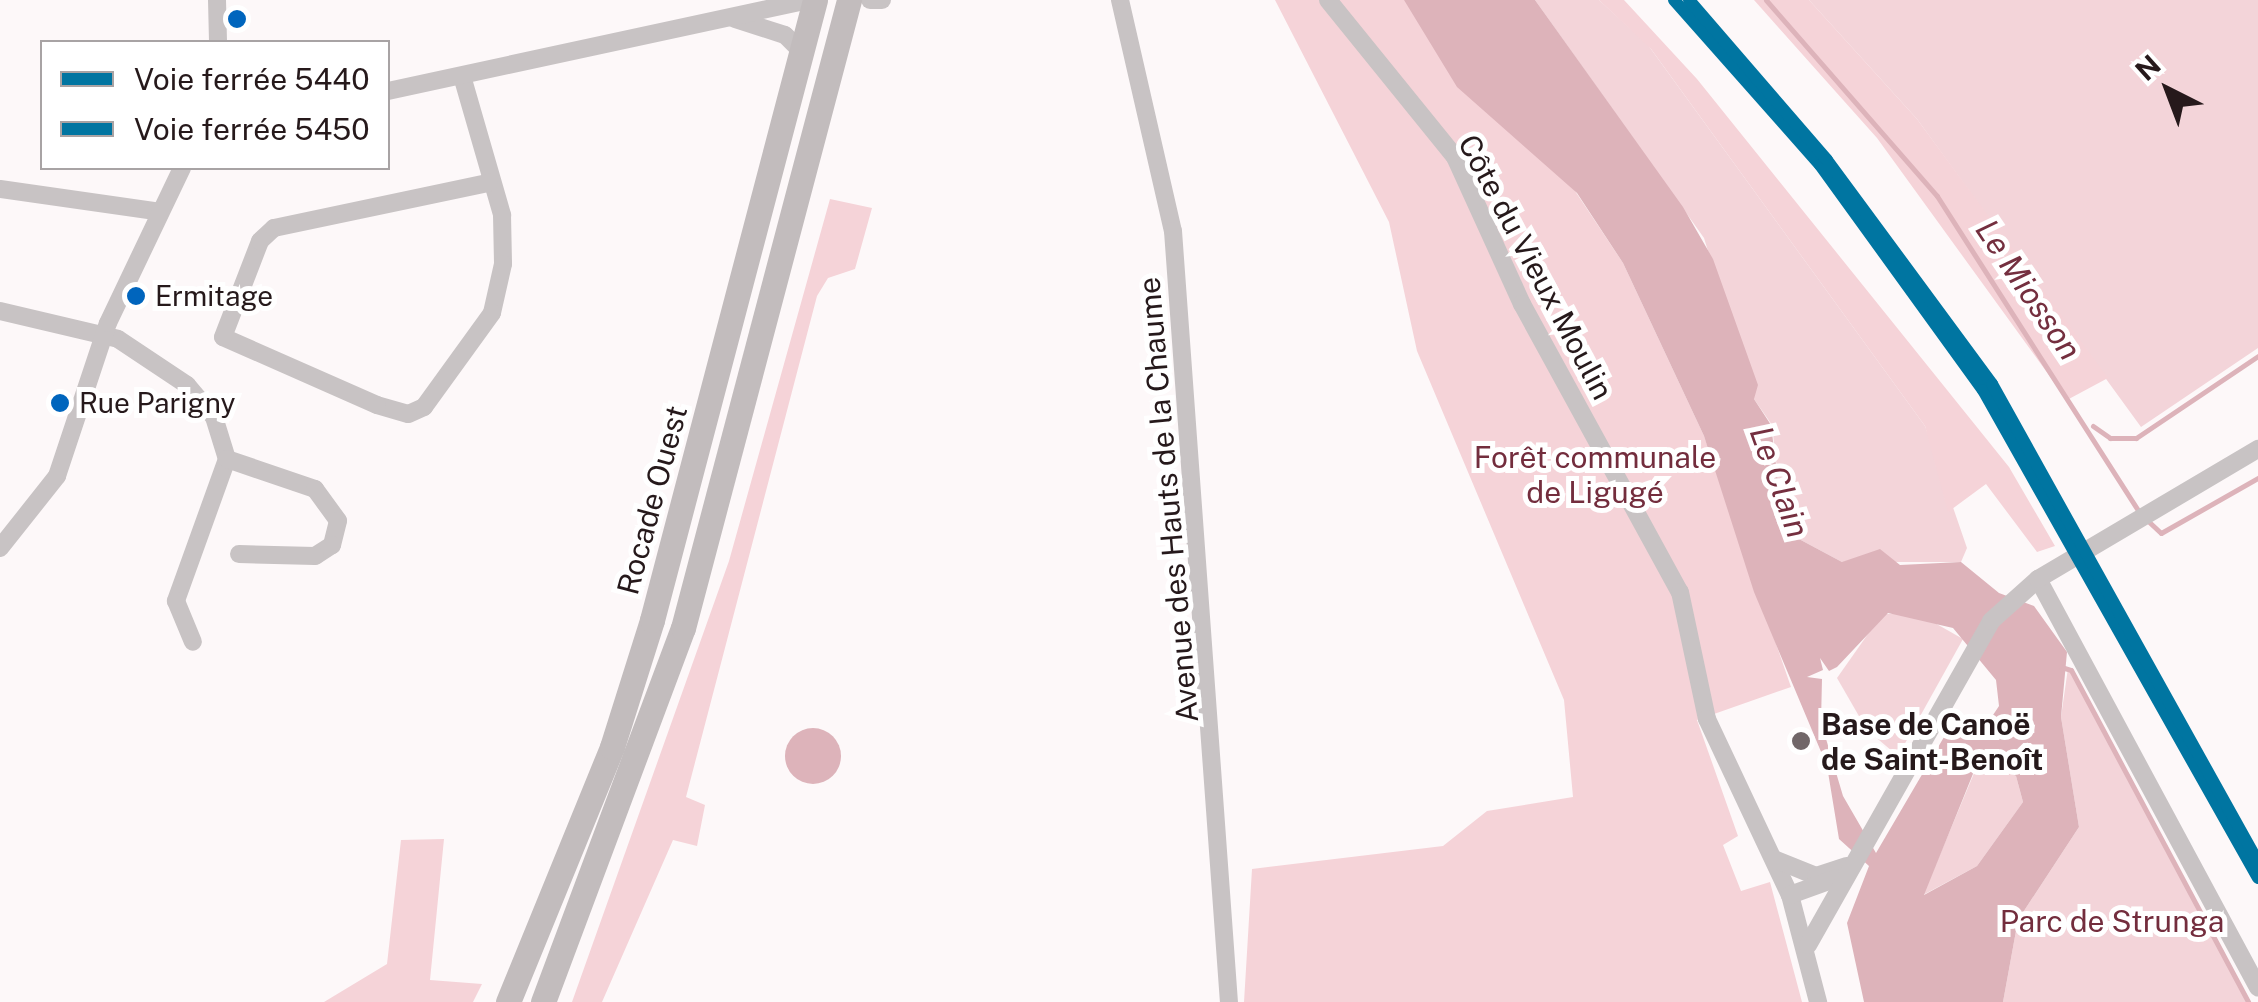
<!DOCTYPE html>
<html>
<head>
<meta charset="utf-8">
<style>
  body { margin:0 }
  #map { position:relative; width:2258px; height:1002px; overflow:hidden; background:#fdf8f9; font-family:"Public Sans",sans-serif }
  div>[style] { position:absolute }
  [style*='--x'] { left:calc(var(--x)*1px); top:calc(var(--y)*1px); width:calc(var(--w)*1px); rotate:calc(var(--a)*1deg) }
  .green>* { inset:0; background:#f3d4d9 }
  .forest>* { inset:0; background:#f5d3d8 }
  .water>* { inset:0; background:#ddb3ba }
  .round { border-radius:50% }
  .stream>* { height:5px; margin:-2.5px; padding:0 2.5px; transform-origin:2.5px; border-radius:2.5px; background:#ddb3ba }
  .minor>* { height:18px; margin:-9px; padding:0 9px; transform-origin:9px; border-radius:9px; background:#c8c3c4 }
  .primary>* { height:25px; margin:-12.5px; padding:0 12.5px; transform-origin:12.5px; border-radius:12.5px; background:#c2bcbd }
  .rail-1>* { height:12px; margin:-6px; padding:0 6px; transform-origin:6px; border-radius:6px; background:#0075a1 }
  .rail-2>* { height:12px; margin:-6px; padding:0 6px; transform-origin:6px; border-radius:6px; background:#0075a1 }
  .dots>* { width:28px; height:28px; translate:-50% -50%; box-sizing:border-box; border:5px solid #fff; border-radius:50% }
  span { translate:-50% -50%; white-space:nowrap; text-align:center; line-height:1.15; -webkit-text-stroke:10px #fff; paint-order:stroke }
  .bus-label { font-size:28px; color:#26191b }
  .left { translate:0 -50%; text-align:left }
  .street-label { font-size:30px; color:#26191b }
  .park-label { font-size:30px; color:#732d3d }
  .poi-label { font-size:30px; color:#26191b; font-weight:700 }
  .water-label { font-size:32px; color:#742f3f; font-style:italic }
  .legend { position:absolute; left:40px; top:40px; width:350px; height:130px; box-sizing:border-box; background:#fff; border:2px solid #a8a3a4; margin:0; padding:12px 18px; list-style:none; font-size:30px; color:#26191b }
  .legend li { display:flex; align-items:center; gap:20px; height:50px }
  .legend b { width:50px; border:2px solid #a8a3a4 }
  .north { position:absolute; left:2118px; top:40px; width:100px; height:100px; -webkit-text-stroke:8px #fff; paint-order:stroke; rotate:318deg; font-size:28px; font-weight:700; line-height:40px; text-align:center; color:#26191b }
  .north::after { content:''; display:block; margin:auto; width:35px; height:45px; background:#26191b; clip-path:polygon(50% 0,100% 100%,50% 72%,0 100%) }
</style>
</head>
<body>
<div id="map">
  <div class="green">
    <i style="clip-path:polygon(1535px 0,1599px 0,1648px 45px,1925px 426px,1967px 548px,1961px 562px,1842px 562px,1784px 531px,1772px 425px,1754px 399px,1704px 238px)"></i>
    <i style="clip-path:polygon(1809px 0,2258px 0,2258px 348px,2141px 427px,1917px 119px)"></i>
    <i style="clip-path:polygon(1882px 614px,1919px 614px,1963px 639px,1898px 756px,1867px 730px,1837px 678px)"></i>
    <i style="clip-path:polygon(2068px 668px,2071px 670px,2247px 1002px,2003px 1002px,2018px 920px,2079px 827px,2061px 717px)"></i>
    <i style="clip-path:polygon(1980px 759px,2016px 776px,2023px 802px,1977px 866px,1923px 895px)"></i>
  </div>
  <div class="forest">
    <i style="clip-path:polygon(1275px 0,1448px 0,1623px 263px,1704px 436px,1791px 687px,1697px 720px,1738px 836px,1723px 845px,1741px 891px,1770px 882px,1802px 1002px,1244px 1002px,1252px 869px,1443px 846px,1487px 811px,1573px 797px,1564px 700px,1417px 351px,1389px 222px)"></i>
    <i style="clip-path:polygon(1599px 0,1624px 0,1697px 79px,2009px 467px,2055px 546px,2037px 552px,1986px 484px,1948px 512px,1925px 426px,1651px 49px)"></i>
    <i style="clip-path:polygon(1754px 0,1809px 0,1917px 119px,2108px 378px,2067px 400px,1877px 138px)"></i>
    <i style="clip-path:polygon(830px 199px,872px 208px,855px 269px,828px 278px,817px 296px,686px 797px,705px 805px,697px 846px,673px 840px,602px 1002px,572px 1002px,729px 561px)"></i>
    <i style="clip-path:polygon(444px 839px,430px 980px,482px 984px,473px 1002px,324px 1002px,387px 964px,401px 840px)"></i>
  </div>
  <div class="water">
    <i style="clip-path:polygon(evenodd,1404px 0,1535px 0,1683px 207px,1713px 259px,1758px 385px,1754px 399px,1771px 425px,1780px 497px,1794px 503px,1781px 510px,1784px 531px,1842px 562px,1880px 549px,1900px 565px,1961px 562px,1999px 593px,2034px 606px,2067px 652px,2061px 717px,2079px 827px,2018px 920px,2003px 1002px,1864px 1002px,1847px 923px,1869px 866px,1839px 839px,1827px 766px,1754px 592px,1704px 436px,1623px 263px,1577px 193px,1457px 87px,1404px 0,1888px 613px,1953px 628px,1996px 680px,1999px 706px,1991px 718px,1961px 722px,1944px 737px,1876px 853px,1843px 796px,1821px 722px,1822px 679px,1807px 677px,1823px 670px,1820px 658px,1829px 671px,1837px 667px,1888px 613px,1404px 0,1979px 759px,2016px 776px,2023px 802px,1977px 866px,1924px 895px,1979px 759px)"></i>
    <i class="round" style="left:785px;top:728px;width:56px;height:56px"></i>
  </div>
  <div class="stream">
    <i style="--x:1766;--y:0;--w:260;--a:48.9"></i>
    <i style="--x:1937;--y:196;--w:375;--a:57.4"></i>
    <i style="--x:2093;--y:426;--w:21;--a:35"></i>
    <i style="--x:2110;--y:438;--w:26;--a:0"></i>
    <i style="--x:2136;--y:438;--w:147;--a:-33.9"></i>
    <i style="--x:2147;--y:520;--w:19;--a:43"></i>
    <i style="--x:2161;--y:533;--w:112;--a:-29.6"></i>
    <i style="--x:2061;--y:667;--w:10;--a:17"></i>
    <i style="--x:2071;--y:670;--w:376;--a:61.9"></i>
  </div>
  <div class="minor">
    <i style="--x:217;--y:0;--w:42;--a:88.6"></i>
    <i style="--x:870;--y:0;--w:12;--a:0"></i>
    <i style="--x:1120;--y:0;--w:237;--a:77.1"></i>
    <i style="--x:1173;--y:231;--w:773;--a:85.85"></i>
    <i style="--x:1328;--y:0;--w:202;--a:51"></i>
    <i style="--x:1455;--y:157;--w:162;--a:65.5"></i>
    <i style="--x:1522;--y:304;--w:328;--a:61.3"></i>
    <i style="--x:1680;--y:592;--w:130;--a:78"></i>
    <i style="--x:1707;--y:719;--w:195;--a:64.8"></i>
    <i style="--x:1790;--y:895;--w:111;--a:75.3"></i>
    <i style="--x:735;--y:19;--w:52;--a:17.7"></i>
    <i style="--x:785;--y:35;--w:24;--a:45"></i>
    <i style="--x:462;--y:76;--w:145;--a:73.9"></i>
    <i style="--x:502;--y:215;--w:49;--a:88.8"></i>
    <i style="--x:503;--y:264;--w:50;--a:102.7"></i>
    <i style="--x:492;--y:313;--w:116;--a:125.9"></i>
    <i style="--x:424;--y:407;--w:17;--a:156"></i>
    <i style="--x:408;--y:414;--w:32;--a:-164"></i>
    <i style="--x:377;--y:405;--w:168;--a:-156.2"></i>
    <i style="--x:223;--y:337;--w:103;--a:-68.9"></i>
    <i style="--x:260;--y:241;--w:19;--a:-43"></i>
    <i style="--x:274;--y:228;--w:219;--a:-11.9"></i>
    <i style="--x:388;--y:91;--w:432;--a:-12.2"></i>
    <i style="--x:0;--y:189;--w:157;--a:8.1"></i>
    <i style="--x:0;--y:311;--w:121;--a:13.3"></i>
    <i style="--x:118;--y:339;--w:83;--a:33.7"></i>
    <i style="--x:187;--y:385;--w:42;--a:49.8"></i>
    <i style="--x:214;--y:417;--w:44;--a:72.8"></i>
    <i style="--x:227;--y:459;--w:151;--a:109.8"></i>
    <i style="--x:176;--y:601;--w:44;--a:67.5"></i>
    <i style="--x:227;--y:459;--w:93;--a:18.8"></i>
    <i style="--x:315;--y:489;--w:39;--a:54"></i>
    <i style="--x:338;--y:521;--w:25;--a:104"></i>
    <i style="--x:332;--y:545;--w:20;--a:147"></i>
    <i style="--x:315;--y:556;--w:76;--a:-178.5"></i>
    <i style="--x:0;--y:548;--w:92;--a:-51.6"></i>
    <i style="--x:57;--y:476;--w:161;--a:-71.6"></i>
    <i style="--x:108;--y:323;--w:172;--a:-64.5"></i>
    <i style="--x:2038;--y:579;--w:464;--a:61.7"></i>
    <i style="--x:1774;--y:859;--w:45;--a:22"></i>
    <i style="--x:1816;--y:876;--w:32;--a:-18"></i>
    <i style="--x:1790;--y:895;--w:50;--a:-19.9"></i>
    <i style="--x:1808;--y:945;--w:372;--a:-60.5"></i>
    <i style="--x:1991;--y:621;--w:63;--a:-41.8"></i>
    <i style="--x:2038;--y:579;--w:256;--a:-30.6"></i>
  </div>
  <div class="primary">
    <i style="--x:508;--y:1002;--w:275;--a:-67.8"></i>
    <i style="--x:612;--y:747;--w:133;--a:-72.5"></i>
    <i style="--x:652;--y:620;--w:641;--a:-75.27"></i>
    <i style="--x:543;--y:1002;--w:399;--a:-69.5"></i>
    <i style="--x:683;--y:628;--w:650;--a:-75.19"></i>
  </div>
  <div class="rail-1">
    <i style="--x:1674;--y:0;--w:220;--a:48.5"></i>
    <i style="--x:1820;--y:165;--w:278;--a:54.1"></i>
    <i style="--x:1983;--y:390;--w:560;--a:60.6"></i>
  </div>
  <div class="rail-2">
    <i style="--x:1689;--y:0;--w:211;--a:49.2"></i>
    <i style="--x:1827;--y:160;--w:278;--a:53.6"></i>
    <i style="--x:1992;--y:384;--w:547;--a:60.9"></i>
  </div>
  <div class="dots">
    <i style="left:237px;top:19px;background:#0065bd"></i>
    <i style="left:136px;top:296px;background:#0065bd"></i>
    <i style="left:60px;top:403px;background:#0065bd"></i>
    <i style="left:1801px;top:741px;background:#716769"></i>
  </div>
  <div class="bus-label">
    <span class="left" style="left:155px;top:296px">Ermitage</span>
    <span class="left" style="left:79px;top:403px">Rue Parigny</span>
  </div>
  <div class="street-label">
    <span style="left:1536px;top:267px;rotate:62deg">Côte du Vieux Moulin</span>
    <span style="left:652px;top:500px;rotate:-75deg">Rocade Ouest</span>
    <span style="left:1168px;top:500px;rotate:-95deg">Avenue des Hauts de la Chaume</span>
  </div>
  <div class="park-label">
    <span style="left:1595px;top:474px">Forêt communale<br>de Ligugé</span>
    <span style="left:2112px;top:921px">Parc de Strunga</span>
  </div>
  <div class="poi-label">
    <span class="left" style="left:1821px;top:741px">Base de Canoë<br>de Saint-Benoît</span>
  </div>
  <div class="water-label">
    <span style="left:2028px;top:290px;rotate:56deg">Le Miosson</span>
    <span style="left:1779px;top:482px;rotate:70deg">Le Clain</span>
  </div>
  <ul class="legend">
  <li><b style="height:12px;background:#0075a1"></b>Voie ferrée 5440</li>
  <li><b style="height:12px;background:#0075a1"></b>Voie ferrée 5450</li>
  </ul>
  <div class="north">N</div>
</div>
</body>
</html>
